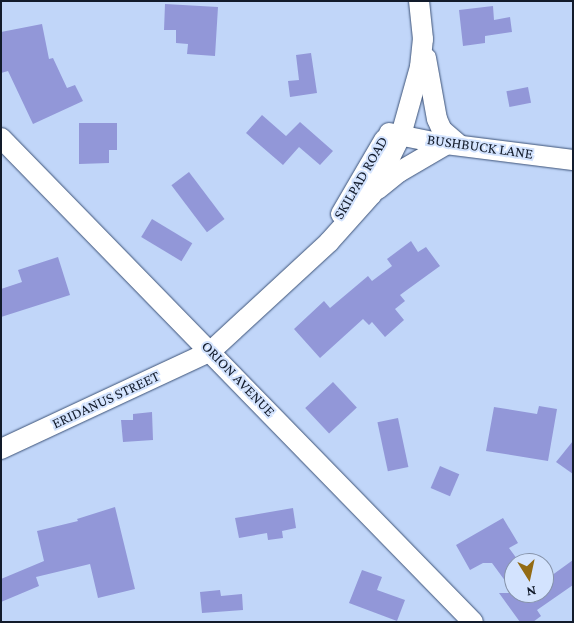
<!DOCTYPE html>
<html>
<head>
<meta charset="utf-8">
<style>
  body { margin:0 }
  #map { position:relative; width:574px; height:623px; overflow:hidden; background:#c1d6f9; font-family:"Crimson Pro",serif }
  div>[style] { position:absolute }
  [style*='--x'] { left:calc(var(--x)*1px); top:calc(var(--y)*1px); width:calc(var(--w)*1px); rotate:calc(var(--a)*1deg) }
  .building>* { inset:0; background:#9297d8; transform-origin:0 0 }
  .roads { filter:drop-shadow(0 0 1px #3c5277) drop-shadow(0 0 1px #3c5277) }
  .minor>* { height:20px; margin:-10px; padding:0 10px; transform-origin:10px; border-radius:10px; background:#fff }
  span { translate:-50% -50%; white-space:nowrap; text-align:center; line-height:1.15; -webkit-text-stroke:4px #d3e3fe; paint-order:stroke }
  .street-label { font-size:15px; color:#121b2b }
  .frame { position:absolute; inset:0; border:2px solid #121b2b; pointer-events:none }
  .north { position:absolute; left:504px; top:553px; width:50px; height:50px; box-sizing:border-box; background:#d3e3fe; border:1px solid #8693aa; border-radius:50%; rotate:170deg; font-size:14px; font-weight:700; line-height:20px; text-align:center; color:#121b2b }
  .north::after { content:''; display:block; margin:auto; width:18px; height:22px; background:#936b14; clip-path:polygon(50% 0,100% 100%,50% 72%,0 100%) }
</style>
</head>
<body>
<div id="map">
  <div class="building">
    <i style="clip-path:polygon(165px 4px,218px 7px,215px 56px,187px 54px,188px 44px,176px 43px,176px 30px,164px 30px)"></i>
    <i style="clip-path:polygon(493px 6px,494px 20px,510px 17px,512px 32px,485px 36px,485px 43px,463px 46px,459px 10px)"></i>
    <i style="clip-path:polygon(42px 24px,49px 59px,53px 58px,67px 88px,75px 85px,83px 101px,33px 124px,8px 71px,1px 73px,1px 32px)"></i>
    <i style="clip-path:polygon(311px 53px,317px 93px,290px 97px,288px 81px,299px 80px,296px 55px)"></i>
    <i style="left:528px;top:87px;width:16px;height:22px;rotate:79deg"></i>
    <i style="clip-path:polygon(262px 115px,286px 136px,300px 122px,333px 151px,320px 165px,299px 147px,283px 165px,246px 133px)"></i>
    <i style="clip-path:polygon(79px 123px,117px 123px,117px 150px,109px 150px,109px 163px,79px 164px)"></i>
    <i style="left:189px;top:172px;width:59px;height:22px;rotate:53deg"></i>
    <i style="left:152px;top:219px;width:47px;height:21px;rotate:31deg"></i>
    <i style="clip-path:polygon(411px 241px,418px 252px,426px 247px,440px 266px,400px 295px,405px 301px,395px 309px,404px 320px,385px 337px,372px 322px,369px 325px,363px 319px,320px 358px,294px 329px,324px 301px,330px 308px,368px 276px,372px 281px,392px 266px,387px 259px)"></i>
    <i style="clip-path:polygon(58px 257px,70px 295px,1px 317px,1px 289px,22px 282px,18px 270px)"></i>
    <i style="left:333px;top:382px;width:35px;height:38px;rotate:47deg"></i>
    <i style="clip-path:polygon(539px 406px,557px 409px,548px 461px,486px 451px,494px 407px,537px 414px)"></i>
    <i style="clip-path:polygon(152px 412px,153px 440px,123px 442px,121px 420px,133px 420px,133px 414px)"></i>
    <i style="left:398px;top:418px;width:50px;height:21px;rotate:78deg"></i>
    <i style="clip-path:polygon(573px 441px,573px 474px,556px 462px)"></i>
    <i style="left:440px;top:466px;width:21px;height:24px;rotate:23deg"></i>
    <i style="clip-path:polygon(115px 507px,135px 589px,98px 598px,90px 564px,36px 577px,39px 586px,1px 602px,1px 579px,44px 561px,37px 531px,78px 521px,77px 519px)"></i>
    <i style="clip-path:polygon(293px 508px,296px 528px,282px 531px,283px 538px,268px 540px,267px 533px,239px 538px,235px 518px)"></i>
    <i style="clip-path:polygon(503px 518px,518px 543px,509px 548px,520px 563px,514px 563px,514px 593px,492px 563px,483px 563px,470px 570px,456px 545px)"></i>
    <i style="clip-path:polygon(573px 560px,573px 585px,537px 610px,541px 616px,533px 622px,520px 622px,499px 593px,544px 593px,544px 581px)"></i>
    <i style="clip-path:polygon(362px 570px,382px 577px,377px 590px,405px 600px,397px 621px,349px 603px)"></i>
    <i style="clip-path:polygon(220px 590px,221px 596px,242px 594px,243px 610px,202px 613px,200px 592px)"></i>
  </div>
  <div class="roads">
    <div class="minor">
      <i style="--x:426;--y:58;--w:62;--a:79.8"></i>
      <i style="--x:437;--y:119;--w:12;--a:66"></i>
      <i style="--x:442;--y:130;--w:23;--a:41"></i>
      <i style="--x:389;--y:133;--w:50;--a:11.5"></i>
      <i style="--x:438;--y:143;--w:136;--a:7.2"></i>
      <i style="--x:1;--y:138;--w:676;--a:45.72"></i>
      <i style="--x:378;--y:189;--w:27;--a:-39"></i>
      <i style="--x:399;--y:172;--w:56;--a:-30.3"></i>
      <i style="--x:341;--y:214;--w:86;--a:-59.8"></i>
      <i style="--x:1;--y:449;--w:232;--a:-25"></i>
      <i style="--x:211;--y:351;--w:161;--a:-42.7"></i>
      <i style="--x:329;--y:242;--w:64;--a:-48.1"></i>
      <i style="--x:372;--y:194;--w:66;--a:-63.8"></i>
      <i style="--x:401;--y:135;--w:71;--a:-74.4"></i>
      <i style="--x:420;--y:67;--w:28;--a:-84"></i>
      <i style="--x:423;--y:39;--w:38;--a:-96"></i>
    </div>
  </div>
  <div class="street-label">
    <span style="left:480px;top:147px;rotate:8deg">BUSHBUCK LANE</span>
    <span style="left:361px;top:178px;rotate:-60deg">SKILPAD ROAD</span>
    <span style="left:238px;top:379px;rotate:46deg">ORION AVENUE</span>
    <span style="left:106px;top:400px;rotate:-25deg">ERIDANUS STREET</span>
  </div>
  <div class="frame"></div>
  <div class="north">N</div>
</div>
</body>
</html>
